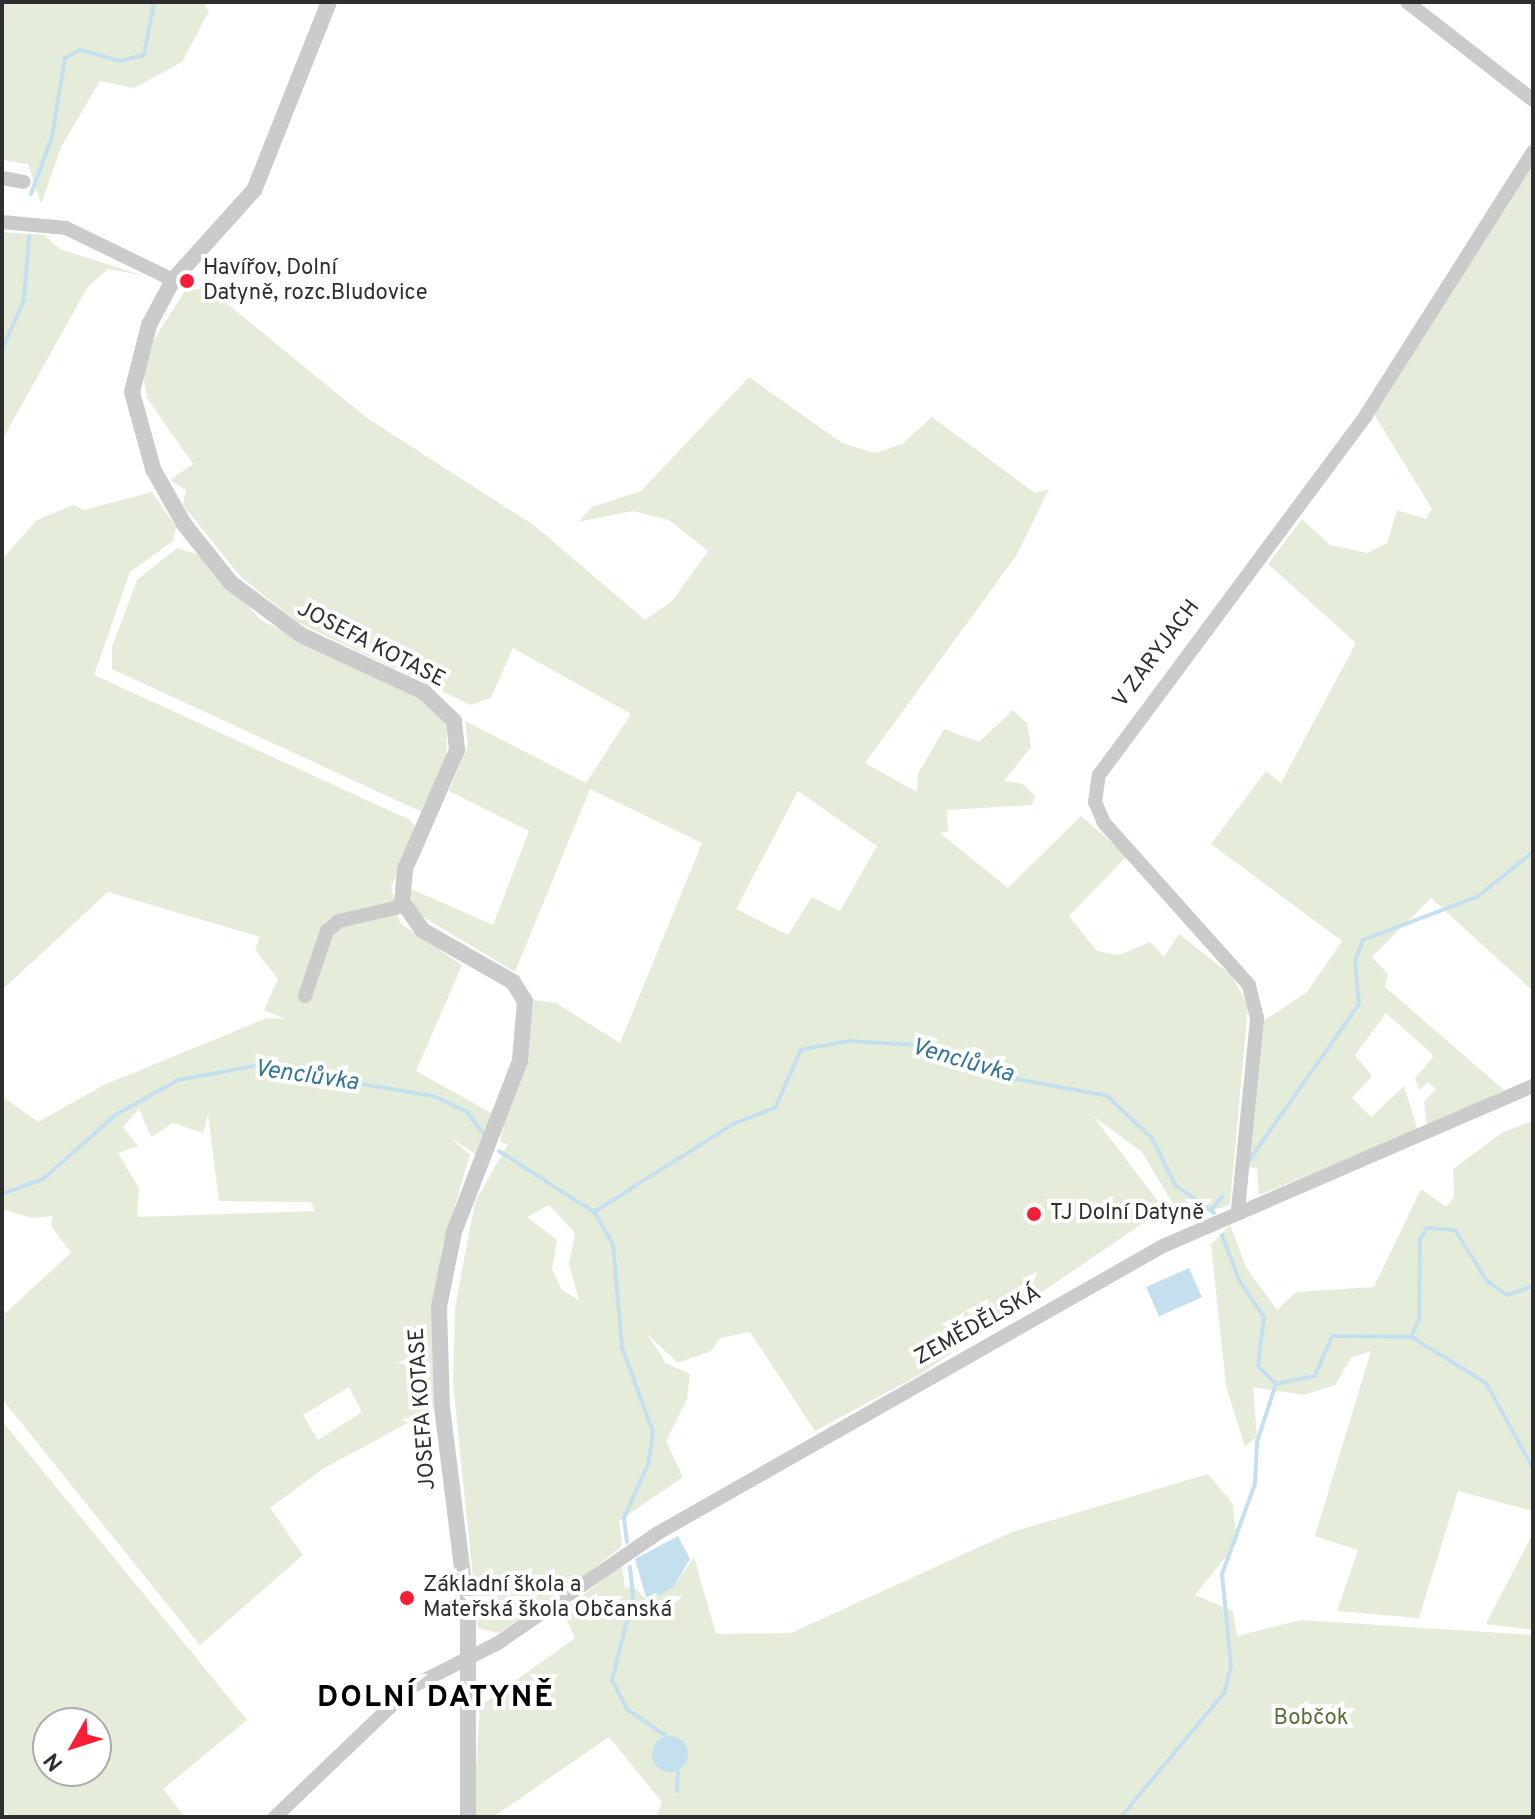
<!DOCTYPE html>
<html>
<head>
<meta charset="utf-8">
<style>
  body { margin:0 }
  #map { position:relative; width:1535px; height:1819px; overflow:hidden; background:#fff; font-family:Overpass,sans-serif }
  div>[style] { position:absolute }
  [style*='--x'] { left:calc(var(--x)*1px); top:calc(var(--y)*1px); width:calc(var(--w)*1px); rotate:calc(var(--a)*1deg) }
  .green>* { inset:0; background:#e5edda }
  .water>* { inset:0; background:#c4e0ef; transform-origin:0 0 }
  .round { border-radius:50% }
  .stream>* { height:4px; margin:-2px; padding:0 2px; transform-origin:2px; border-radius:2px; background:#c4e0ef }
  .minor>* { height:14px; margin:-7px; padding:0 7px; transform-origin:7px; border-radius:7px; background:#cbcbcb }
  .tertiary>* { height:16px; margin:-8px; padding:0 8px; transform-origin:8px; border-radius:8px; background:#cbcbcb }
  .dots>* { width:22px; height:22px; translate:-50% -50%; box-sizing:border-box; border:4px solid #fff; border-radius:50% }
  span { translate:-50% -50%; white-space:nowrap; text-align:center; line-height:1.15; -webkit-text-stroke:8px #fff; paint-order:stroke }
  .poi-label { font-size:22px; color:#2e2e2e }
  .left { translate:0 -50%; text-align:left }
  .street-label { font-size:22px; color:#2e2e2e }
  .park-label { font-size:22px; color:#536e37 }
  .water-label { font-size:24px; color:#347698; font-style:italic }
  .district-label { font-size:30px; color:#000; font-weight:700; letter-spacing:2px }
  .frame { position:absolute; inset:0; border:4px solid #2e2e2e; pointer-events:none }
  .north { position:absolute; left:32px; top:1707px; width:80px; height:80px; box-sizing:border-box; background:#fff; border:2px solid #ababab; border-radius:50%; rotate:231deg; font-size:22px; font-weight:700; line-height:32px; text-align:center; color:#2e2e2e }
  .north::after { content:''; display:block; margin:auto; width:28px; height:36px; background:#f71e38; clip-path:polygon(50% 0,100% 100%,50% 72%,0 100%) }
</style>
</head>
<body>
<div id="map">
  <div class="green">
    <i style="clip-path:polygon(2px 2px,203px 2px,209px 11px,182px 62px,134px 88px,100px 81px,62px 145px,41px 204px,28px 164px,2px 160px)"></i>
    <i style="clip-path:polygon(1533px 165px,1533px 991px,1431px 898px,1372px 957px,1388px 974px,1385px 987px,1504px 1090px,1427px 1127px,1424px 1102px,1436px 1089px,1428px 1082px,1419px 1090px,1415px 1078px,1434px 1056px,1386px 1013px,1355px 1055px,1372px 1076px,1352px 1098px,1371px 1117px,1404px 1086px,1418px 1131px,1259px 1195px,1257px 1169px,1249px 1166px,1262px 1022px,1307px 992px,1342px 941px,1211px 844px,1266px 771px,1281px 783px,1356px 643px,1268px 564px,1302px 519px,1330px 545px,1367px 553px,1387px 543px,1397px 510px,1426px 519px,1432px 509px,1374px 414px)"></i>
    <i style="clip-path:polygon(2px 232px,44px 235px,60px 249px,144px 276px,108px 269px,87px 288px,2px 440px)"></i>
    <i style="clip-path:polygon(evenodd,186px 289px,209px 289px,367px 418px,535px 526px,645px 620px,672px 601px,708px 551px,669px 520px,633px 511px,578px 522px,592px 507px,641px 491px,749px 377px,842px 443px,875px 453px,902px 444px,932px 417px,1035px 493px,1049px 489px,1016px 556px,865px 763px,917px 792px,918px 774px,944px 729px,979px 742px,1013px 710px,1027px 723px,1031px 747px,1004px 781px,1023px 784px,1035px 796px,1032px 805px,947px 810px,948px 832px,940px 833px,1008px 888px,1081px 816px,1127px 856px,1069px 916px,1097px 951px,1119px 955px,1150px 942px,1164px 957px,1179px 934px,1232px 976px,1248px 1006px,1230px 1205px,1182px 1219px,1142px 1152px,1093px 1116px,1164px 1209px,921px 1374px,815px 1431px,750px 1332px,720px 1338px,711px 1351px,678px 1363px,647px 1334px,666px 1363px,690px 1374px,687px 1399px,666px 1441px,683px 1477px,619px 1521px,622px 1546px,563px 1593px,498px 1633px,478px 1628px,453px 1382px,455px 1308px,475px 1202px,508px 1144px,500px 1142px,534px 1000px,556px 1003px,620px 1043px,702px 843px,590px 789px,515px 972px,415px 912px,409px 888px,493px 925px,529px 831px,449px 791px,468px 745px,465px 721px,586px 783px,631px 714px,513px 648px,491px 698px,471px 705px,297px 622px,241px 577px,183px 505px,186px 490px,170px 480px,193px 464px,147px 398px,143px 374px,154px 340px,186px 289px,798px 791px,877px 846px,840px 911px,812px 897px,788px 935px,736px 909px,798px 791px,186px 289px,549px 1205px,575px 1233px,569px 1264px,579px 1300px,562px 1290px,552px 1269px,557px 1240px,527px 1217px,549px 1205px)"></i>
    <i style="clip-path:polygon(evenodd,152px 492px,176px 527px,173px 541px,130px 572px,94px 675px,410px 820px,416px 828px,391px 887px,400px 923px,462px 965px,416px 1071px,495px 1115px,477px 1155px,449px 1137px,470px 1155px,441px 1251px,433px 1409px,323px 1469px,270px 1508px,303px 1555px,200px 1645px,2px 1399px,2px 1316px,71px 1253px,51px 1226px,53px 1216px,31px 1218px,2px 1209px,2px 1096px,38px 1122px,104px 1085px,267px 1018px,285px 1019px,264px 1010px,278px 979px,255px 950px,260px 937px,108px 892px,2px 990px,2px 559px,37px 520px,73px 505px,84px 510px,152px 492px,139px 1109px,151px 1137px,173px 1123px,203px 1133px,208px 1114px,219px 1201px,311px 1202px,315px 1211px,137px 1217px,139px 1188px,118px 1153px,138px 1146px,123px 1127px,139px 1109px,152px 492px,349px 1387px,362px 1412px,318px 1440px,303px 1415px,349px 1387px)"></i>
    <i style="clip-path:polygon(177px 548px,198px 554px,261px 620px,432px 705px,447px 728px,446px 759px,424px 813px,112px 669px,112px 647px,137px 580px)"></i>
    <i style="clip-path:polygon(1533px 1121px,1533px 1511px,1458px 1491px,1419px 1618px,1337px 1611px,1358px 1550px,1315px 1536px,1371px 1351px,1351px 1358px,1335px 1385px,1304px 1395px,1253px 1387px,1257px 1437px,1245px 1447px,1226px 1386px,1211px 1245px,1230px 1225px,1246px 1267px,1277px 1310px,1296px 1292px,1374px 1287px,1421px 1189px,1446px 1207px,1454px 1197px,1453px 1169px,1503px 1132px)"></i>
    <i style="clip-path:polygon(evenodd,2px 1421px,247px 1720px,163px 1789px,185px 1817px,14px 1817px,2px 1811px,2px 1421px,48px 1723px,96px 1723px,96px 1771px,48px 1771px,48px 1723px)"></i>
    <i style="clip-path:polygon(1208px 1474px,1233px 1504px,1237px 1543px,1195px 1595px,1233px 1611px,1237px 1636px,1301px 1620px,1533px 1635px,1533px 1817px,656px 1817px,662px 1802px,609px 1737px,493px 1817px,473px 1817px,480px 1706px,575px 1638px,565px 1617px,551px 1619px,622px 1565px,625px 1589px,632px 1585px,647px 1600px,673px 1588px,694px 1557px,716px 1634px,791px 1633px,1012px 1532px)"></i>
    <i style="clip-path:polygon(1533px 1533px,1533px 1630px,1486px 1624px)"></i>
  </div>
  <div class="water">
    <i style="left:1189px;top:1268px;width:32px;height:47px;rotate:66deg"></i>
    <i style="clip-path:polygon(678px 1536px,690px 1559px,673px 1588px,647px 1601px,635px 1559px)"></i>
    <i class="round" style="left:652px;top:1736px;width:36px;height:36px"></i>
  </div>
  <div class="stream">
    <i style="--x:31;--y:194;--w:61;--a:-69.8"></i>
    <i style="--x:52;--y:137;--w:80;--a:-80.7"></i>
    <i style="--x:65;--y:58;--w:17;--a:-28"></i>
    <i style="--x:80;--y:50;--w:42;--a:15"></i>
    <i style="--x:121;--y:61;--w:24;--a:-15"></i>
    <i style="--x:144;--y:55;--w:54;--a:-79.3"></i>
    <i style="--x:2;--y:350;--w:55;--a:-66.3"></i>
    <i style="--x:24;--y:300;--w:64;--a:-85.5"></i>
    <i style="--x:499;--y:1151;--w:113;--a:32.7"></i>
    <i style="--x:594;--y:1212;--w:165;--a:-32.3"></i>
    <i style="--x:733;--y:1124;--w:45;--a:-20.9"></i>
    <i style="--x:775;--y:1108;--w:64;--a:-65.9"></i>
    <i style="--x:801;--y:1050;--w:48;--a:-10.8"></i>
    <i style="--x:848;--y:1041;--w:69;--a:3.3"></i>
    <i style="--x:917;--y:1045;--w:79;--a:21.7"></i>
    <i style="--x:990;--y:1074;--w:119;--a:10.6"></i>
    <i style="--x:1107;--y:1096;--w:62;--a:43"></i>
    <i style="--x:1152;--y:1138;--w:52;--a:63.9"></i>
    <i style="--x:1175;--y:1185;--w:48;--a:35.7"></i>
    <i style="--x:1248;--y:1162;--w:193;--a:-54.9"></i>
    <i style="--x:1359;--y:1004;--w:43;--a:-95.3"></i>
    <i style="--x:1355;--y:961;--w:22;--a:-69"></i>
    <i style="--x:1363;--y:940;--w:122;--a:-20.7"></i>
    <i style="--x:1477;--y:897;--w:72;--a:-38.8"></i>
    <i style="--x:2;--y:1194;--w:44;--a:-20.1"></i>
    <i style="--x:43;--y:1179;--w:98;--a:-41.3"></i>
    <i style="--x:117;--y:1114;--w:70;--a:-29.1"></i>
    <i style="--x:178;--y:1080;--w:77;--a:-10.4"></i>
    <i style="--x:254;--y:1066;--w:181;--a:9.5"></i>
    <i style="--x:433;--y:1096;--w:38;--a:25"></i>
    <i style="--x:467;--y:1112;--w:31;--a:53"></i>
    <i style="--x:1212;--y:1209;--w:16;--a:-50"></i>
    <i style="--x:595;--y:1213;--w:36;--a:60"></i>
    <i style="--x:613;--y:1244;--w:103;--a:85"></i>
    <i style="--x:622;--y:1347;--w:90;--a:70"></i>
    <i style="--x:653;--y:1432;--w:30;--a:98"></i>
    <i style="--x:649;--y:1462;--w:61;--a:114.1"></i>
    <i style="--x:624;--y:1518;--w:24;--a:83"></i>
    <i style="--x:1222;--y:1235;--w:48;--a:69.3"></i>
    <i style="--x:1239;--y:1280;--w:45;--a:56"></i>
    <i style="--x:1264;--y:1317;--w:49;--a:97"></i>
    <i style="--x:1258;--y:1366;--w:25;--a:45"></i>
    <i style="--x:1276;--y:1384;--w:40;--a:-12"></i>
    <i style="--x:1315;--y:1376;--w:43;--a:-67"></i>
    <i style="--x:1332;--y:1336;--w:79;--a:0.7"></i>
    <i style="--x:1411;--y:1337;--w:20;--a:-66"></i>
    <i style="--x:1419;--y:1319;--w:80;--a:-89.3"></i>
    <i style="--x:1420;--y:1239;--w:13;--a:-58"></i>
    <i style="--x:1427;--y:1228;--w:28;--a:4"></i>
    <i style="--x:1455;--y:1230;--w:60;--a:57.9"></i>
    <i style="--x:1487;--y:1281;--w:24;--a:35"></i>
    <i style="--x:1507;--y:1295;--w:28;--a:-19"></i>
    <i style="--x:1412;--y:1337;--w:87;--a:31.9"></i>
    <i style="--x:1486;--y:1383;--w:97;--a:61.1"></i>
    <i style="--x:630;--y:1567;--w:29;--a:84"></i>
    <i style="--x:633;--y:1596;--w:87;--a:104"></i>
    <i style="--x:612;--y:1680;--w:33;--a:63"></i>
    <i style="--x:627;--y:1709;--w:46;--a:34.4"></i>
    <i style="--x:677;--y:1791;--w:19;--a:-87"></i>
    <i style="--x:1121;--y:1817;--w:161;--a:-50.3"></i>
    <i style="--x:1224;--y:1693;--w:28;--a:-75"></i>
    <i style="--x:1231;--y:1666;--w:92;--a:-95.6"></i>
    <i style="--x:1222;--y:1574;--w:96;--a:-69.9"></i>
    <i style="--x:1255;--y:1484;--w:42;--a:-87.3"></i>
    <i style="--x:1257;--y:1442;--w:61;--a:-71.9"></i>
  </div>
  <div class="minor">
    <i style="--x:1407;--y:2;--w:160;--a:37.9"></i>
    <i style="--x:2;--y:178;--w:22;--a:10"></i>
    <i style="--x:2;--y:222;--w:64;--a:5.4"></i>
    <i style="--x:66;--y:228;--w:119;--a:25.9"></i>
    <i style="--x:305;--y:996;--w:69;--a:-71.3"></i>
    <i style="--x:327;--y:931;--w:16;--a:-40"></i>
    <i style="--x:339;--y:921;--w:67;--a:-13"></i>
    <i style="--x:1238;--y:1210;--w:193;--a:-84.3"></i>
    <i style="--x:1257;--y:1018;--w:34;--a:-104"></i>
    <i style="--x:1249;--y:985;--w:217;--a:-131.8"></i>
    <i style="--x:1104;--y:823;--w:23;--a:-113"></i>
    <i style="--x:1095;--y:802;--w:27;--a:-82"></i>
    <i style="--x:1099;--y:775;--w:448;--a:-53.4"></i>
    <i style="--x:1366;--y:415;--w:312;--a:-57.6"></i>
    <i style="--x:275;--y:1817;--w:188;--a:-43.7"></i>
    <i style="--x:411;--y:1687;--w:97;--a:-26.8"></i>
    <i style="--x:498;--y:1643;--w:194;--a:-34.5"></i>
    <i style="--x:658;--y:1533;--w:581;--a:-29.61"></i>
    <i style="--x:1163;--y:1246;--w:403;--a:-23.4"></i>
  </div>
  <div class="tertiary">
    <i style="--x:329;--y:2;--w:202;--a:111.7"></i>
    <i style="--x:254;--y:190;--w:121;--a:132"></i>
    <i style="--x:173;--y:280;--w:51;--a:118.1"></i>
    <i style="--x:149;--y:325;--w:69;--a:104.2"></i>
    <i style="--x:132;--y:392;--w:80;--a:74.7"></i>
    <i style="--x:153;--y:469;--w:63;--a:60.6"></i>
    <i style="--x:184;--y:524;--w:75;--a:51.5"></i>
    <i style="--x:231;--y:583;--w:87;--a:36.6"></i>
    <i style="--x:301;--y:635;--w:136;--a:24.9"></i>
    <i style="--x:424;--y:692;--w:42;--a:44"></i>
    <i style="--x:454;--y:721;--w:29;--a:84"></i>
    <i style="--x:457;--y:750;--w:130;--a:113.6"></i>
    <i style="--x:405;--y:869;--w:32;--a:95"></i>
    <i style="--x:402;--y:901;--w:35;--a:55"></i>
    <i style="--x:422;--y:930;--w:105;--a:29.7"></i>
    <i style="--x:513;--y:982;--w:22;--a:58"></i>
    <i style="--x:525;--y:1001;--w:60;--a:94.8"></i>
    <i style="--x:520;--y:1061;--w:183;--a:111.1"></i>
    <i style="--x:454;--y:1232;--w:76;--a:101.3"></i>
    <i style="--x:439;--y:1307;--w:100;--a:88.3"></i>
    <i style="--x:442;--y:1407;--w:210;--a:82.9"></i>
    <i style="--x:468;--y:1615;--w:202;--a:90"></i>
  </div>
  <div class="dots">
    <i style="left:187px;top:281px;background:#f71e38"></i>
    <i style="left:1034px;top:1214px;background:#f71e38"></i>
    <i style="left:407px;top:1598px;background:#f71e38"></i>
  </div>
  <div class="poi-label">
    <span class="left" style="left:203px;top:281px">Havířov, Dolní<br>Datyně, rozc.Bludovice</span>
    <span class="left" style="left:1050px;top:1214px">TJ Dolní Datyně</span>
    <span class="left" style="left:423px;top:1598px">Základní škola a<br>Mateřská škola Občanská</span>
  </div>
  <div class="street-label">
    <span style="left:371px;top:645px;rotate:27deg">JOSEFA KOTASE</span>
    <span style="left:1157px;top:654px;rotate:-53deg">V ZARYJACH</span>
    <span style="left:978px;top:1326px;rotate:-29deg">ZEMĚDĚLSKÁ</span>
    <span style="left:423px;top:1409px;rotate:-94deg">JOSEFA KOTASE</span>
  </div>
  <div class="park-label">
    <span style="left:1311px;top:1719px">Bobčok</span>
  </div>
  <div class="water-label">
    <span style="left:962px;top:1062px;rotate:16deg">Venclůvka</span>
    <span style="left:306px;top:1077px;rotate:8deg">Venclůvka</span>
  </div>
  <div class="district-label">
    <span style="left:436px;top:1699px">DOLNÍ DATYNĚ</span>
  </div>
  <div class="frame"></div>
  <div class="north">N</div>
</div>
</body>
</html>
